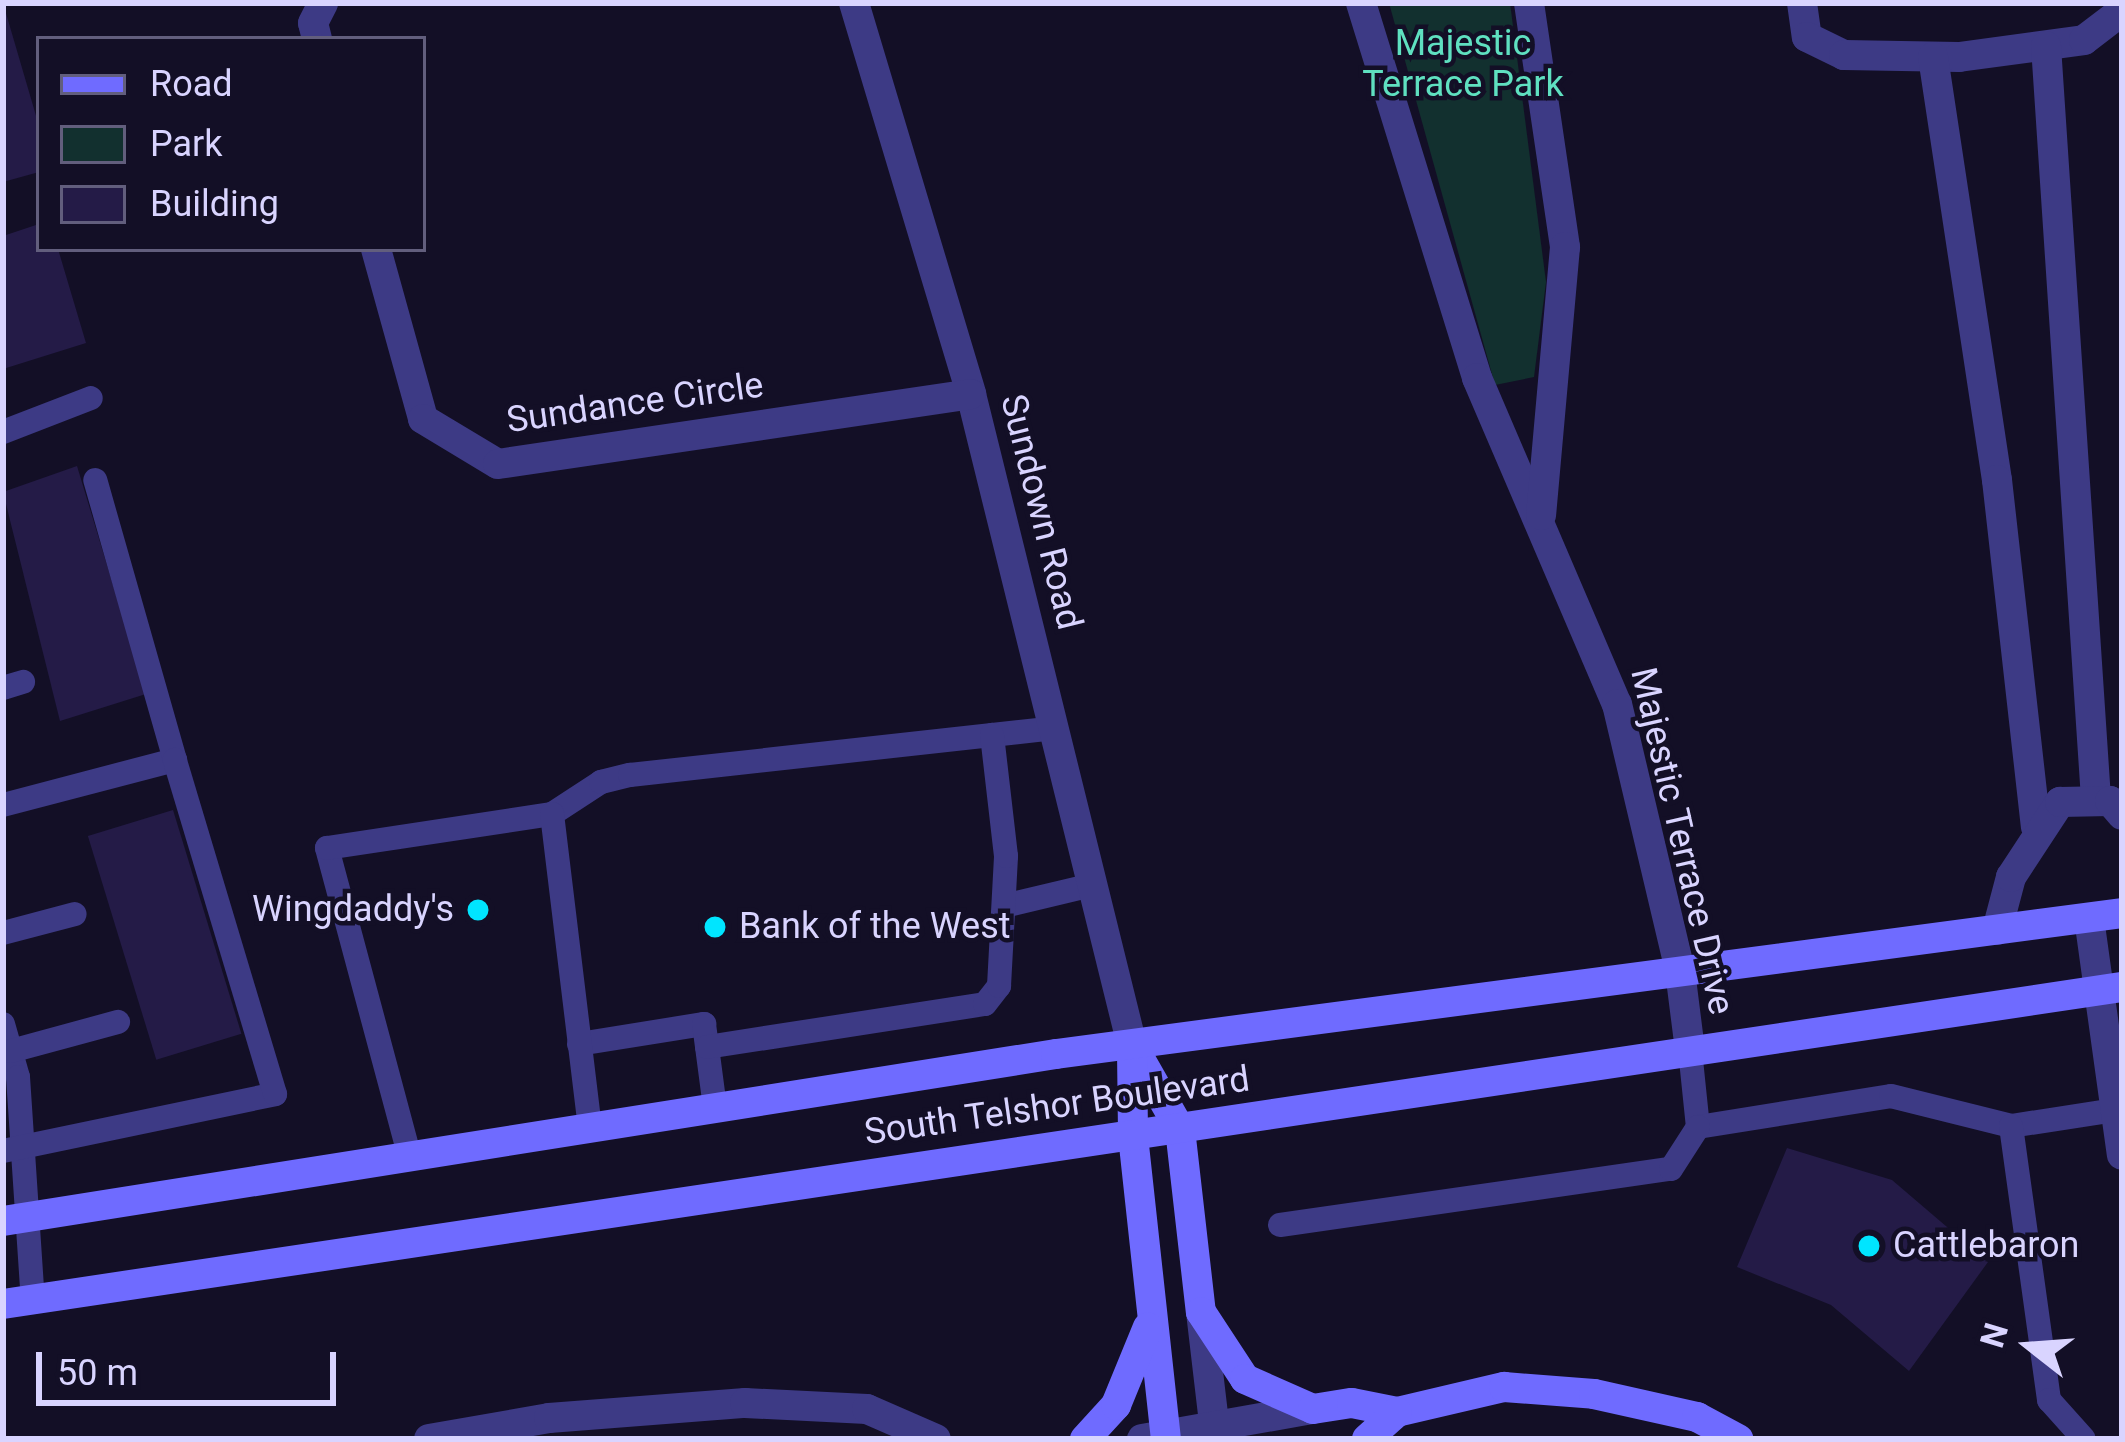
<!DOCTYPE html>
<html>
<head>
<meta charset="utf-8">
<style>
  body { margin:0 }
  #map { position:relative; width:2125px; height:1442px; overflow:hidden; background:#130f26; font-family:Roboto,sans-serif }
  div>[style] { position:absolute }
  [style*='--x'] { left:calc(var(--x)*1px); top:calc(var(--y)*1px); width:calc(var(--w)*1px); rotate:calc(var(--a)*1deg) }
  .green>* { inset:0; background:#12302f }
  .building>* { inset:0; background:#241b47; transform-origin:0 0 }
  .lane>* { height:24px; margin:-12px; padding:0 12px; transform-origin:12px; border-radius:12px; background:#3d3a85 }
  .street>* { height:30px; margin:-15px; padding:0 15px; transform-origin:15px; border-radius:15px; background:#3d3a85 }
  .secondary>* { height:30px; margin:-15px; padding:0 15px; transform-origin:15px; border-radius:15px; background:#6f6bff }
  .dots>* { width:33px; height:33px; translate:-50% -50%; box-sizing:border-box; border:6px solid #130f26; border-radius:50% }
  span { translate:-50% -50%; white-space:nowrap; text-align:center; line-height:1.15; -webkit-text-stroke:9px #130f26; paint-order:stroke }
  .park-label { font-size:36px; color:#5fe0c0 }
  .street-label { font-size:36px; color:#d9d4ff }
  .poi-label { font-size:36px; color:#d9d4ff }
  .right { translate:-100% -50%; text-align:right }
  .left { translate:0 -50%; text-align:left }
  .frame { position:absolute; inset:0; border:6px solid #d9d4ff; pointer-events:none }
  .legend { position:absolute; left:36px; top:36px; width:390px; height:216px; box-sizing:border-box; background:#130f26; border:3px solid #625e7d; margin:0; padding:15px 21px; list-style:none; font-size:36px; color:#d9d4ff }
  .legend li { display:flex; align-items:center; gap:24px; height:60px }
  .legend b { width:60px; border:3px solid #625e7d }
  .north { position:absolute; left:1969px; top:1286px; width:120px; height:120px; -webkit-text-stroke:9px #130f26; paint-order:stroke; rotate:287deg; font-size:33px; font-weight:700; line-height:48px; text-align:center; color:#d9d4ff }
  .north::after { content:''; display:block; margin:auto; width:42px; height:54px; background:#d9d4ff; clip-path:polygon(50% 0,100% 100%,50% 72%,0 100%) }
  .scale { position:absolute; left:36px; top:1352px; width:300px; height:54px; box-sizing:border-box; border:6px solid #d9d4ff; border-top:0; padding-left:15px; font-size:36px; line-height:42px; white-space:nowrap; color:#d9d4ff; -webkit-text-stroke:9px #130f26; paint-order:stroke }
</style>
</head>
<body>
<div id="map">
  <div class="green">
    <i style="clip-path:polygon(1389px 3px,1510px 3px,1546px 282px,1534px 377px,1495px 385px)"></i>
  </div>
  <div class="building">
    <i style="clip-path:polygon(3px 3px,39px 126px,39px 172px,3px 182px)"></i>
    <i style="clip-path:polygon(39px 224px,39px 249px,58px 249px,86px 343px,3px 369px,3px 236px)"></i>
    <i style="clip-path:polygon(77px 466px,146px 694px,60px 721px,3px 492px)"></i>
    <i style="left:173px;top:810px;width:234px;height:89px;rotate:73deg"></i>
    <i style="clip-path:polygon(1787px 1148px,1892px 1180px,1988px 1262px,1909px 1371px,1831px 1305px,1737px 1267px)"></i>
  </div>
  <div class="lane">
    <i style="--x:3;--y:432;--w:94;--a:-21.1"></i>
    <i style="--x:3;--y:688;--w:21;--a:-17"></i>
    <i style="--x:3;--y:805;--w:178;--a:-14.7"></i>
    <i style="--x:175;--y:760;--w:291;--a:-105.9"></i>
    <i style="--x:552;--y:814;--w:59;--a:-33.1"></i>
    <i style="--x:601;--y:782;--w:30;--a:-14"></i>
    <i style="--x:630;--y:775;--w:427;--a:-6.3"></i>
    <i style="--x:1004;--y:906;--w:90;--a:-13.4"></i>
    <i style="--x:3;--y:933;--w:74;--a:-14.8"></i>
    <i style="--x:3;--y:1024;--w:55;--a:74.2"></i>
    <i style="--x:18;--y:1077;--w:224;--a:86.2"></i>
    <i style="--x:579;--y:1044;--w:127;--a:-9.1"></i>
    <i style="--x:704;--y:1024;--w:85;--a:82.5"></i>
    <i style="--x:707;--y:1047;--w:281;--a:-8.8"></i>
    <i style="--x:985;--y:1004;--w:23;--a:-52"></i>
    <i style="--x:999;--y:986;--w:130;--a:-86.9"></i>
    <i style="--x:1006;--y:856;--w:122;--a:-96.6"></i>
    <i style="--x:1690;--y:1050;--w:77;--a:84.1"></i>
    <i style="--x:1698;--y:1127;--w:195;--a:-9.1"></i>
    <i style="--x:1891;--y:1096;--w:124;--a:14"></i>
    <i style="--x:2011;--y:1126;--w:106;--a:-8.7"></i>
    <i style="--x:11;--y:1051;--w:111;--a:-15.2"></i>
    <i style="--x:2011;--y:1126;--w:277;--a:82.1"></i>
    <i style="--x:2049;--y:1400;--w:52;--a:48.1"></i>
    <i style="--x:3;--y:1151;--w:278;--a:-11.8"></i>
    <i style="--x:275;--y:1094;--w:349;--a:-106.7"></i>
    <i style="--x:409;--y:1154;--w:317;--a:-105"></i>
    <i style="--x:327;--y:848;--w:228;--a:-8.6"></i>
    <i style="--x:552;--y:814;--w:315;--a:83.1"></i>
    <i style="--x:1280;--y:1225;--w:395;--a:-8.2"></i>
    <i style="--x:1671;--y:1169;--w:50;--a:-57.3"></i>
  </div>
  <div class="street">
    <i style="--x:854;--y:3;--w:408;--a:73.3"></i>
    <i style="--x:971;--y:394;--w:671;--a:76.11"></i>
    <i style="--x:1361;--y:3;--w:393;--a:72.8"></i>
    <i style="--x:1477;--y:378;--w:355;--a:66.8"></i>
    <i style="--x:1617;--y:704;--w:274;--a:76.7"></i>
    <i style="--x:1680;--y:971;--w:80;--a:82.8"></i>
    <i style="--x:1529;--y:3;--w:247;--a:81.6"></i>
    <i style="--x:1565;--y:247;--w:269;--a:95.1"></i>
    <i style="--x:1802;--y:3;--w:34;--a:82"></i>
    <i style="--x:1807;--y:37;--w:41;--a:25.9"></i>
    <i style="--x:1844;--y:55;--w:115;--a:1"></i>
    <i style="--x:1959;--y:57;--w:126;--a:-7.7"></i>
    <i style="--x:2084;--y:40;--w:48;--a:-37.3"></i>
    <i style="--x:317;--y:39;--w:16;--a:-104"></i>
    <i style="--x:313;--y:23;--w:22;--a:-63"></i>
    <i style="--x:2046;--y:46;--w:755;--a:86.2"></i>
    <i style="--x:1933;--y:57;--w:428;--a:81.4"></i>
    <i style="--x:1997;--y:480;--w:349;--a:83.6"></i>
    <i style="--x:376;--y:249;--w:176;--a:74.5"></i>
    <i style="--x:423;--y:419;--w:87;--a:31"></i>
    <i style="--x:498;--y:464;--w:478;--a:-8.4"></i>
    <i style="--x:2089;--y:918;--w:239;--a:82.1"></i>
    <i style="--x:1997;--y:930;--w:55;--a:-75.2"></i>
    <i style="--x:2011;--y:877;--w:90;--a:-56.8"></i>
    <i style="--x:2060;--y:802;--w:50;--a:-1.1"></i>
    <i style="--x:2110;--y:801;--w:18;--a:49"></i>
    <i style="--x:1201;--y:1312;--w:128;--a:83.3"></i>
    <i style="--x:429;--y:1439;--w:122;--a:-9.9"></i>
    <i style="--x:549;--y:1418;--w:197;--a:-4.4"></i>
    <i style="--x:745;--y:1403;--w:122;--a:2.8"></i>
    <i style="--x:867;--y:1409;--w:75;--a:23.5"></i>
    <i style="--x:1142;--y:1439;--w:174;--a:-10"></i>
  </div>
  <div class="secondary">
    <i style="--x:1132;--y:1045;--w:97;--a:60.3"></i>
    <i style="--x:1180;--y:1129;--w:184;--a:83.5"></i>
    <i style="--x:1201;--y:1312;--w:80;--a:56.7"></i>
    <i style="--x:1245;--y:1379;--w:74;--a:23.8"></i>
    <i style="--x:1313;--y:1409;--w:39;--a:-9"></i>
    <i style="--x:1352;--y:1403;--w:46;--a:11.3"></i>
    <i style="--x:1397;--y:1412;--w:110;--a:-13.2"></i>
    <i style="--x:1504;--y:1387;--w:90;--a:4.4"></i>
    <i style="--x:1594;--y:1394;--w:106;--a:12.6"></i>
    <i style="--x:1697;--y:1417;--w:47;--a:28.2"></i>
    <i style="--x:1132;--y:1051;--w:85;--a:89.3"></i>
    <i style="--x:1133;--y:1136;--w:305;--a:83.8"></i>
    <i style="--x:3;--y:1221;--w:1066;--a:-9.01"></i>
    <i style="--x:1056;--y:1054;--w:1075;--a:-7.53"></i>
    <i style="--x:3;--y:1304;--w:2143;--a:-8.51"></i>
    <i style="--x:1085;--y:1439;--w:46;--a:-47.6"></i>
    <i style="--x:1116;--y:1405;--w:84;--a:-67.7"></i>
    <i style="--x:1367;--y:1439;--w:40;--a:-42"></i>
  </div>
  <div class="dots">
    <i style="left:478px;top:910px;background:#00e5ff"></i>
    <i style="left:715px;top:927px;background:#00e5ff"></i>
    <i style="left:1869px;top:1246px;background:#00e5ff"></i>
  </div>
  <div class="park-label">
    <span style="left:1463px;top:64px">Majestic<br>Terrace Park</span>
  </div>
  <div class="street-label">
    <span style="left:635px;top:403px;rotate:-8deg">Sundance Circle</span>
    <span style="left:1041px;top:512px;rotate:76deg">Sundown Road</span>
    <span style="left:1682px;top:841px;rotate:77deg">Majestic Terrace Drive</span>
    <span style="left:1057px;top:1106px;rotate:-8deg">South Telshor Boulevard</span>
  </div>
  <div class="poi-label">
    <span class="right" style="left:454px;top:910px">Wingdaddy's</span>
    <span class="left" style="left:739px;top:927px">Bank of the West</span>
    <span class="left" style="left:1893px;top:1246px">Cattlebaron</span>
  </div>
  <div class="frame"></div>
  <ul class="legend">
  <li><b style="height:15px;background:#6f6bff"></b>Road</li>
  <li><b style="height:33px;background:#12302f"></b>Park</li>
  <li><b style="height:33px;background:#241b47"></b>Building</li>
  </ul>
  <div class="north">N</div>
  <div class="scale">50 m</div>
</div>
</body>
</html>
